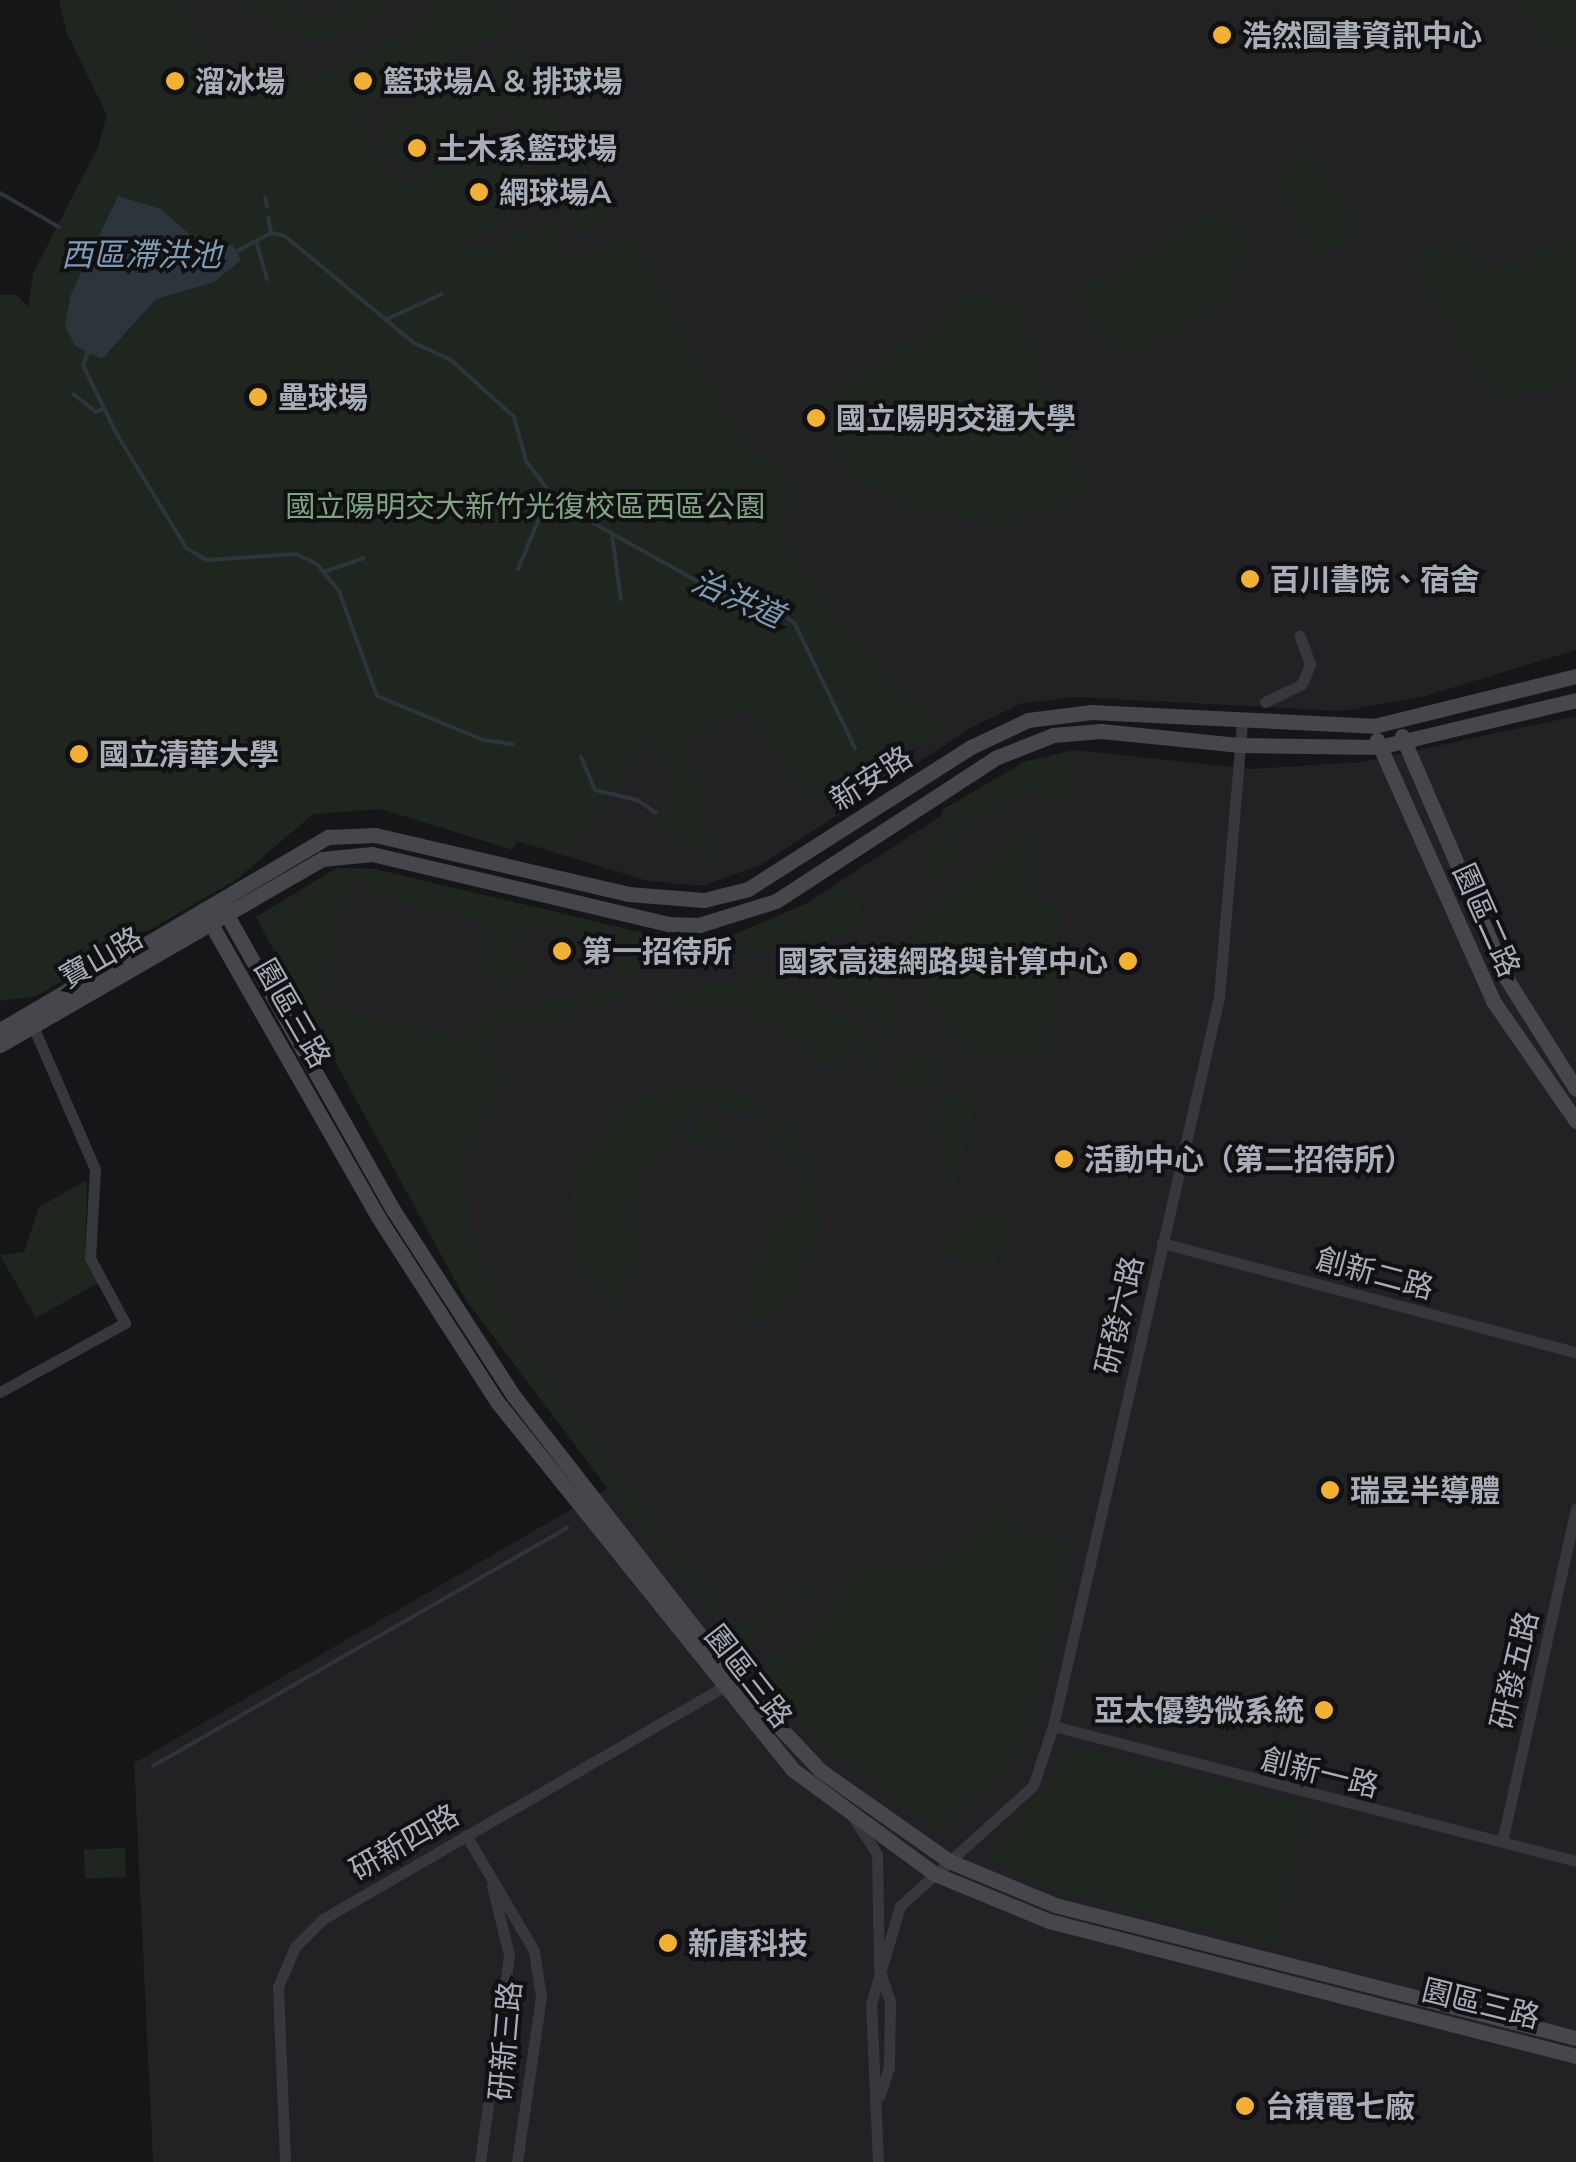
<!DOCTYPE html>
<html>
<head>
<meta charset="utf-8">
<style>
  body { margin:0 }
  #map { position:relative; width:1576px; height:2162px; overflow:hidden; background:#161618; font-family:Mulish,"Noto Sans TC",sans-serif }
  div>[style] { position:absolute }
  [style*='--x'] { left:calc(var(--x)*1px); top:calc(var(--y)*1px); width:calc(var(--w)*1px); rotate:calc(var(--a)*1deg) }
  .built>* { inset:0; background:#222225 }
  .green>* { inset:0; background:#1e261f; transform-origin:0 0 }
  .round { border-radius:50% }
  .water>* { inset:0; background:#2c353c }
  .stream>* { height:4px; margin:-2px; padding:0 2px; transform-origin:2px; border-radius:2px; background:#2c353c }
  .street>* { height:11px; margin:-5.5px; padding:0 5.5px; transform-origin:5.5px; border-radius:5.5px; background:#37383d }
  .secondary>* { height:15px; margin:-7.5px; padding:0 7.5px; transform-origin:7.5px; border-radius:7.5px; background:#45474d }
  .dots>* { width:28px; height:28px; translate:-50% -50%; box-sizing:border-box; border:5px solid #111113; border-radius:50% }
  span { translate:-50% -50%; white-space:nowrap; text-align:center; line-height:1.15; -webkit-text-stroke:8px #111113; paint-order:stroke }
  .poi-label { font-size:30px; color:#a8adb8; font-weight:700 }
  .left { translate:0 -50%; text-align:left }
  .right { translate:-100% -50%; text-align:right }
  .park-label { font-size:30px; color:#7fa381 }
  .street-label { font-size:30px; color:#a8adb8 }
  .water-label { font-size:32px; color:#7f9bb3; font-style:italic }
</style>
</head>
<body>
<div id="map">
  <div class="built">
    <i style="clip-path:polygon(59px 0,1576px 0,1576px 650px,1425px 696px,1344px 711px,1072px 697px,1020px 704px,972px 727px,761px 865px,702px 886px,648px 881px,504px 837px,33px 274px,98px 147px,107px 115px,67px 33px)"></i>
    <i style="clip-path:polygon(1576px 716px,1576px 2162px,153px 2162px,134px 1763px,608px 1488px,466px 1300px,256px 917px,337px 868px,374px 869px,673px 940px,724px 938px,785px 917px,1024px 762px,1074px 750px,1251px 769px,1362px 762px)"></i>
  </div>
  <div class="green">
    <i style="clip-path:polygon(59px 0,176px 0,221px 78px,260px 56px,273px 79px,300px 64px,311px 83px,427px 17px,426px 9px,441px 0,498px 0,512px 25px,354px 114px,396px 188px,513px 130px,549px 196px,455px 249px,480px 251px,544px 215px,572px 263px,628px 231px,738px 437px,800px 488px,781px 518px,788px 523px,784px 540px,825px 606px,902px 694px,949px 725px,842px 792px,808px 798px,749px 707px,678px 753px,708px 800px,694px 823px,727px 849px,707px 860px,654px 826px,674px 780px,668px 760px,642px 740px,570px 855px,517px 841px,513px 850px,381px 809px,313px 814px,237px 879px,36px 996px,0 1001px,0 295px,17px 295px,28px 307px,33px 274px,98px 147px,107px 115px,67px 33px)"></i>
    <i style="clip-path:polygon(241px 0,276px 0,322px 13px,355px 0,392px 0,363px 28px,317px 41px,267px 26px)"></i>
    <i style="clip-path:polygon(1520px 0,1576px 0,1576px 43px,1552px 56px)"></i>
    <i style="clip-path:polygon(515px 45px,611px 218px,577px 236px,509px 114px,401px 173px,374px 123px)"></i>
    <i style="left:1309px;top:145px;width:102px;height:45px;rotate:61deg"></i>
    <i style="clip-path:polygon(1225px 204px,1254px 256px,1223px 273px,1237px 298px,1126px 360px,1117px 344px,1106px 349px,1073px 290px)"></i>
    <i style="clip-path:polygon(1454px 235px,1479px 265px,1498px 266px,1576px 238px,1576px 372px,1548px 390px,1491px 396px,1410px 254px)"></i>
    <i style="clip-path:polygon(973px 293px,1017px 305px,1087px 489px,1075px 504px,1003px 526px,903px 508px,851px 473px,808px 408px)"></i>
    <i style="clip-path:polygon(1074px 750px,1069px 804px,1044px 804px,1039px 786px,953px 836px,961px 860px,925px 893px,927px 842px,938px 835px,942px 810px,1024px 762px)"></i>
    <i style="clip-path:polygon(1035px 819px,1033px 905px,1061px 903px,1050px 1056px,1021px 1052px,994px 1064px,961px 1047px,917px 983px,912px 920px)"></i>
    <i style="clip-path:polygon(337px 868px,374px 869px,673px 940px,725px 938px,856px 883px,864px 913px,848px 935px,742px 957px,692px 958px,614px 978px,617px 945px,521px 923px,514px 958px,533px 966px,512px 988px,476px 979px,489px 925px,370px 895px,369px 885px,349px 885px,323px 1005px,461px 1037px,473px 1011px,654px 985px,524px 1034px,510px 1021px,481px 1050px,506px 1072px,470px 1148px,467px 1230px,515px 1337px,738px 1630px,810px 1576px,818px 1584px,741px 1648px,608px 1489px,466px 1300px,256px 917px)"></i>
    <i style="clip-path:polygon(874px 946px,898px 1008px,901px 1028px,889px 1039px,866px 1013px,813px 975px)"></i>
    <i style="clip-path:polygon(767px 976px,815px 997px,852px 1024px,880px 1051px,878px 1075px,860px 1046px,832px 1070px,776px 1027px,724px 1005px,663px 1004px,602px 1022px,680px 990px)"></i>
    <i class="round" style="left:897px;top:1051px;width:40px;height:40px"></i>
    <i style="clip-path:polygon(681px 1085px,724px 1087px,759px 1104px,791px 1128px,816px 1181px,820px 1225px,798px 1285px,770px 1315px,740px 1330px,771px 1218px,795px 1220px,804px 1179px,758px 1116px,712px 1107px,684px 1118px,636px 1188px,631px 1216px,642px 1245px,622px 1311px,584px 1272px,575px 1251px,568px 1213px,571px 1179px,590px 1140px,633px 1096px)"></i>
    <i style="clip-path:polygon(969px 1089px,980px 1096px,950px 1216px,949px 1176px,931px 1108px)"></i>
    <i style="clip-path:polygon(712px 1119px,728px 1124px,731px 1151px,684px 1141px,696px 1125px)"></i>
    <i style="clip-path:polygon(87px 1180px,85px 1261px,98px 1283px,36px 1318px,0 1255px,24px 1252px,39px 1207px)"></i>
    <i style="clip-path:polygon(975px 1214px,1005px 1219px,1010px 1227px,997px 1265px,939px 1255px,949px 1231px)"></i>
    <i style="clip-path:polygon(996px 1505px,1016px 1517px,1021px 1537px,1072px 1541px,1032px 1721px,1006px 1769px,938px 1829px,819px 1743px,759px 1670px,814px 1627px,838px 1599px,844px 1572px,914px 1565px,947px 1552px)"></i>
    <i style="clip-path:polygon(1066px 1745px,1308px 1806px,1275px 1945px,1049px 1888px,985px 1857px,1054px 1777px)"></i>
    <i style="left:125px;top:1848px;width:29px;height:41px;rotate:88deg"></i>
  </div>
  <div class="water">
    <i style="clip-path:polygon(118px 196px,161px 209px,198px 242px,233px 245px,241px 260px,214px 282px,156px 299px,102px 359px,75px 346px,65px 325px,71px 294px)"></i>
  </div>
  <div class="stream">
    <i style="--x:0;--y:193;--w:68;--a:30"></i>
    <i style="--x:265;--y:198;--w:8;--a:76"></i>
    <i style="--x:268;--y:217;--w:15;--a:79"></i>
    <i style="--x:256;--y:241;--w:40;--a:74"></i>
    <i style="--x:237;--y:251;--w:38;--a:-28"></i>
    <i style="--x:271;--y:233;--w:14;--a:12"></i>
    <i style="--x:285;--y:236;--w:168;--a:39.7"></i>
    <i style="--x:414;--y:343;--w:41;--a:24.7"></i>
    <i style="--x:451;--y:360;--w:85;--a:42.1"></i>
    <i style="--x:514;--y:417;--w:46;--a:74.7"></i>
    <i style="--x:526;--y:461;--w:54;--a:52.5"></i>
    <i style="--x:559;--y:504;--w:197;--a:29.2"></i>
    <i style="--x:731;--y:600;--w:41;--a:8.3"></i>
    <i style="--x:772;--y:606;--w:29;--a:38"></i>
    <i style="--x:795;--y:624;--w:138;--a:64.2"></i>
    <i style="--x:387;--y:319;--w:60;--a:-24.4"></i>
    <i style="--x:88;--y:352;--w:14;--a:111"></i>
    <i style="--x:83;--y:365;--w:73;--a:64.1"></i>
    <i style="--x:115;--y:431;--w:137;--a:58.7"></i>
    <i style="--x:186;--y:548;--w:24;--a:30"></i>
    <i style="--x:207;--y:560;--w:89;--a:-3.9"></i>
    <i style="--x:296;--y:554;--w:23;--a:25"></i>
    <i style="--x:317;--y:564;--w:35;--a:51"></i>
    <i style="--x:339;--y:591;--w:112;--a:70.1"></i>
    <i style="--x:377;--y:696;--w:115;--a:22.5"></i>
    <i style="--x:483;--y:740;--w:30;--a:8"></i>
    <i style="--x:73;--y:394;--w:29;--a:38"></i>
    <i style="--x:96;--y:412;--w:9;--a:-27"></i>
    <i style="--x:612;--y:536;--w:64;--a:81.9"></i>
    <i style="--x:518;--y:569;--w:80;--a:-67.3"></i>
    <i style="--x:323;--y:572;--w:43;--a:-18.9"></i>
    <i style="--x:581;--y:757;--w:36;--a:67"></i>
    <i style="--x:595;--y:790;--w:43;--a:13.4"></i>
    <i style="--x:637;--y:800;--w:23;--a:34"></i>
    <i style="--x:153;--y:1766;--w:478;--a:-29.9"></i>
  </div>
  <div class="street">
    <i style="--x:1265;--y:702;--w:41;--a:-25.9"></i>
    <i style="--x:1302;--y:684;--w:22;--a:-68"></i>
    <i style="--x:1310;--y:664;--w:30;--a:-110"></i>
    <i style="--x:1162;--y:1243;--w:428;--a:14.8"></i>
    <i style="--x:0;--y:1392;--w:143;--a:-28.9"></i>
    <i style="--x:125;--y:1323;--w:74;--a:-118.3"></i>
    <i style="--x:90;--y:1258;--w:89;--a:-86.8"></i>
    <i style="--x:95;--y:1169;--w:160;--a:-113.5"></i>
    <i style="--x:1053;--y:1726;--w:540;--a:14.47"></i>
    <i style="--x:853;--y:1817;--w:44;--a:57"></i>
    <i style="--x:877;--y:1854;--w:115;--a:89"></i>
    <i style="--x:879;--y:1969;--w:34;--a:71"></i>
    <i style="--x:890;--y:2001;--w:66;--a:90.9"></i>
    <i style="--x:889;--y:2067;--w:29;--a:108"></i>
    <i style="--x:466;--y:1835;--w:134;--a:59.6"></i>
    <i style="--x:534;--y:1951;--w:47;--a:81.3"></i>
    <i style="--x:541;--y:1997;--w:167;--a:98.3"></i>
    <i style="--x:1502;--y:1842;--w:342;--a:-77.5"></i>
    <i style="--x:285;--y:2162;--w:175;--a:-92.3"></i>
    <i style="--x:278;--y:1987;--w:43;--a:-67"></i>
    <i style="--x:295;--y:1947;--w:40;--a:-45"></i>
    <i style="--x:323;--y:1919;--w:473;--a:-30.1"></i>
    <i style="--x:480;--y:2162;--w:209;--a:-82"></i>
    <i style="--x:509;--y:1955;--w:71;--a:-103.8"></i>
    <i style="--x:878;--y:2162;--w:158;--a:-92.5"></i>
    <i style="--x:871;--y:2004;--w:102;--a:-73.5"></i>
    <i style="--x:900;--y:1906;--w:179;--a:-42.1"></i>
    <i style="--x:1033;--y:1786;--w:63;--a:-71.6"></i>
    <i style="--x:1053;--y:1726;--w:748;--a:-77.17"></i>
    <i style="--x:1219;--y:997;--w:277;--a:-85.2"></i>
  </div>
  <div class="secondary">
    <i style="--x:1402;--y:736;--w:263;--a:66.7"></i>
    <i style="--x:1506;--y:978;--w:131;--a:57.8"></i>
    <i style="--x:1377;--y:740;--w:286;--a:66"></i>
    <i style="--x:1493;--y:1001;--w:146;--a:55.3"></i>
    <i style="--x:219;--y:901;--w:352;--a:60.6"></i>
    <i style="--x:392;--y:1208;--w:223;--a:57.1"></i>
    <i style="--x:513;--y:1395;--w:361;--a:52.1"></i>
    <i style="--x:735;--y:1680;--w:125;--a:46.6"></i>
    <i style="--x:821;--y:1771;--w:156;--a:35.1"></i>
    <i style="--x:949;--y:1861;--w:115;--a:22.5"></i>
    <i style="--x:1055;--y:1905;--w:538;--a:14.32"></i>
    <i style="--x:203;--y:910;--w:353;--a:60.3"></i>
    <i style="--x:378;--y:1217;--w:221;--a:57.2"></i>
    <i style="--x:498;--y:1403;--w:469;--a:51.2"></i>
    <i style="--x:792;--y:1769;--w:177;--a:36.3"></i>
    <i style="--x:935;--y:1874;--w:123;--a:22.4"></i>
    <i style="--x:1049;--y:1921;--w:544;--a:14.37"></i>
    <i style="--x:0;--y:1030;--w:381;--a:-30.5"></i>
    <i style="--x:328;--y:837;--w:47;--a:-2.4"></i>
    <i style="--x:375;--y:835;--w:260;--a:13.1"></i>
    <i style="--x:628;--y:894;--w:76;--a:4.5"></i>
    <i style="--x:704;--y:900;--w:45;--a:-14"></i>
    <i style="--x:748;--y:889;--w:264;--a:-32.5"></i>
    <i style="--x:971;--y:747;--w:63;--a:-25.3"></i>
    <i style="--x:1028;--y:720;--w:64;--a:-7.2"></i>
    <i style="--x:1091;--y:712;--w:283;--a:2.8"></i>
    <i style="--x:1374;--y:726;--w:208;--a:-13.9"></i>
    <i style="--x:0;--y:1045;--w:372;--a:-30"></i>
    <i style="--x:322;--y:859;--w:50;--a:-5.7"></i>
    <i style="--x:372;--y:854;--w:305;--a:13.3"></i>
    <i style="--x:669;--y:924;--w:30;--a:2"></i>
    <i style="--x:699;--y:925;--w:81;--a:-17.3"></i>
    <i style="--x:776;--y:901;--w:262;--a:-33.1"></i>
    <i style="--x:995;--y:758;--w:62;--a:-21.6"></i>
    <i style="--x:1053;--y:735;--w:48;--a:-4.8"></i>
    <i style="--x:1101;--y:731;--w:140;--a:5.8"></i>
    <i style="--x:1240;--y:745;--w:139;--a:0.8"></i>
    <i style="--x:1379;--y:747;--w:203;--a:-13.4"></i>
  </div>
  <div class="dots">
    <i style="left:1222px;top:35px;background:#f2b134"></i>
    <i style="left:175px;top:81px;background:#f2b134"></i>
    <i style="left:363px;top:81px;background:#f2b134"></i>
    <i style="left:417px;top:148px;background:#f2b134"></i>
    <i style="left:479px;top:192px;background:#f2b134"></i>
    <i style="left:258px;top:397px;background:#f2b134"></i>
    <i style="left:816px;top:418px;background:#f2b134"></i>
    <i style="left:1250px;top:579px;background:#f2b134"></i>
    <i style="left:79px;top:754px;background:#f2b134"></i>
    <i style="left:562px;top:951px;background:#f2b134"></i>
    <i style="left:1128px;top:961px;background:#f2b134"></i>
    <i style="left:1064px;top:1159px;background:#f2b134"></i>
    <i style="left:1330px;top:1490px;background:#f2b134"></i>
    <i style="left:1324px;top:1710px;background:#f2b134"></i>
    <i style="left:668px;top:1943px;background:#f2b134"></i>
    <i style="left:1245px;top:2106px;background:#f2b134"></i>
  </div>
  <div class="poi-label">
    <span class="left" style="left:1242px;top:35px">浩然圖書資訊中心</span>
    <span class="left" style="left:195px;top:81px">溜冰場</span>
    <span class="left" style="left:383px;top:81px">籃球場A &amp; 排球場</span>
    <span class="left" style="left:437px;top:148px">土木系籃球場</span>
    <span class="left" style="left:499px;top:192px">網球場A</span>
    <span class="left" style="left:278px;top:397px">壘球場</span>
    <span class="left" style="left:836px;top:418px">國立陽明交通大學</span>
    <span class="left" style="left:1270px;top:579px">百川書院、宿舍</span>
    <span class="left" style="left:99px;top:754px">國立清華大學</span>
    <span class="left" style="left:582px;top:951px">第一招待所</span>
    <span class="right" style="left:1108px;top:961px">國家高速網路與計算中心</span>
    <span class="left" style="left:1084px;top:1159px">活動中心（第二招待所）</span>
    <span class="left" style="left:1350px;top:1490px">瑞昱半導體</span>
    <span class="right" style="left:1304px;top:1710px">亞太優勢微系統</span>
    <span class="left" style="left:688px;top:1943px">新唐科技</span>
    <span class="left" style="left:1265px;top:2106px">台積電七廠</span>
  </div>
  <div class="park-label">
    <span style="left:525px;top:506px">國立陽明交大新竹光復校區西區公園</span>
  </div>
  <div class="street-label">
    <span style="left:871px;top:778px;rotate:-33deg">新安路</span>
    <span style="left:1487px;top:920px;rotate:66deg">園區二路</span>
    <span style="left:101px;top:957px;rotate:-30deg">寶山路</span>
    <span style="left:293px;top:1013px;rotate:60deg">園區三路</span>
    <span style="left:1375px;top:1273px;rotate:15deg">創新二路</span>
    <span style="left:1119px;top:1315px;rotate:-77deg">研發六路</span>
    <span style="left:1514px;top:1670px;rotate:-77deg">研發五路</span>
    <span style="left:749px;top:1676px;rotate:52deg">園區三路</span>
    <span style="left:1320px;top:1772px;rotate:14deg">創新一路</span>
    <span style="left:404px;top:1842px;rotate:-30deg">研新四路</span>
    <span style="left:1481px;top:2003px;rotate:14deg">園區三路</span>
    <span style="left:505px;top:2041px;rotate:-85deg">研新三路</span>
  </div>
  <div class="water-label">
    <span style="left:141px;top:254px">西區滯洪池</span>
    <span style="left:738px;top:598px;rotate:24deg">治洪道</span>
  </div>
</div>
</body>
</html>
